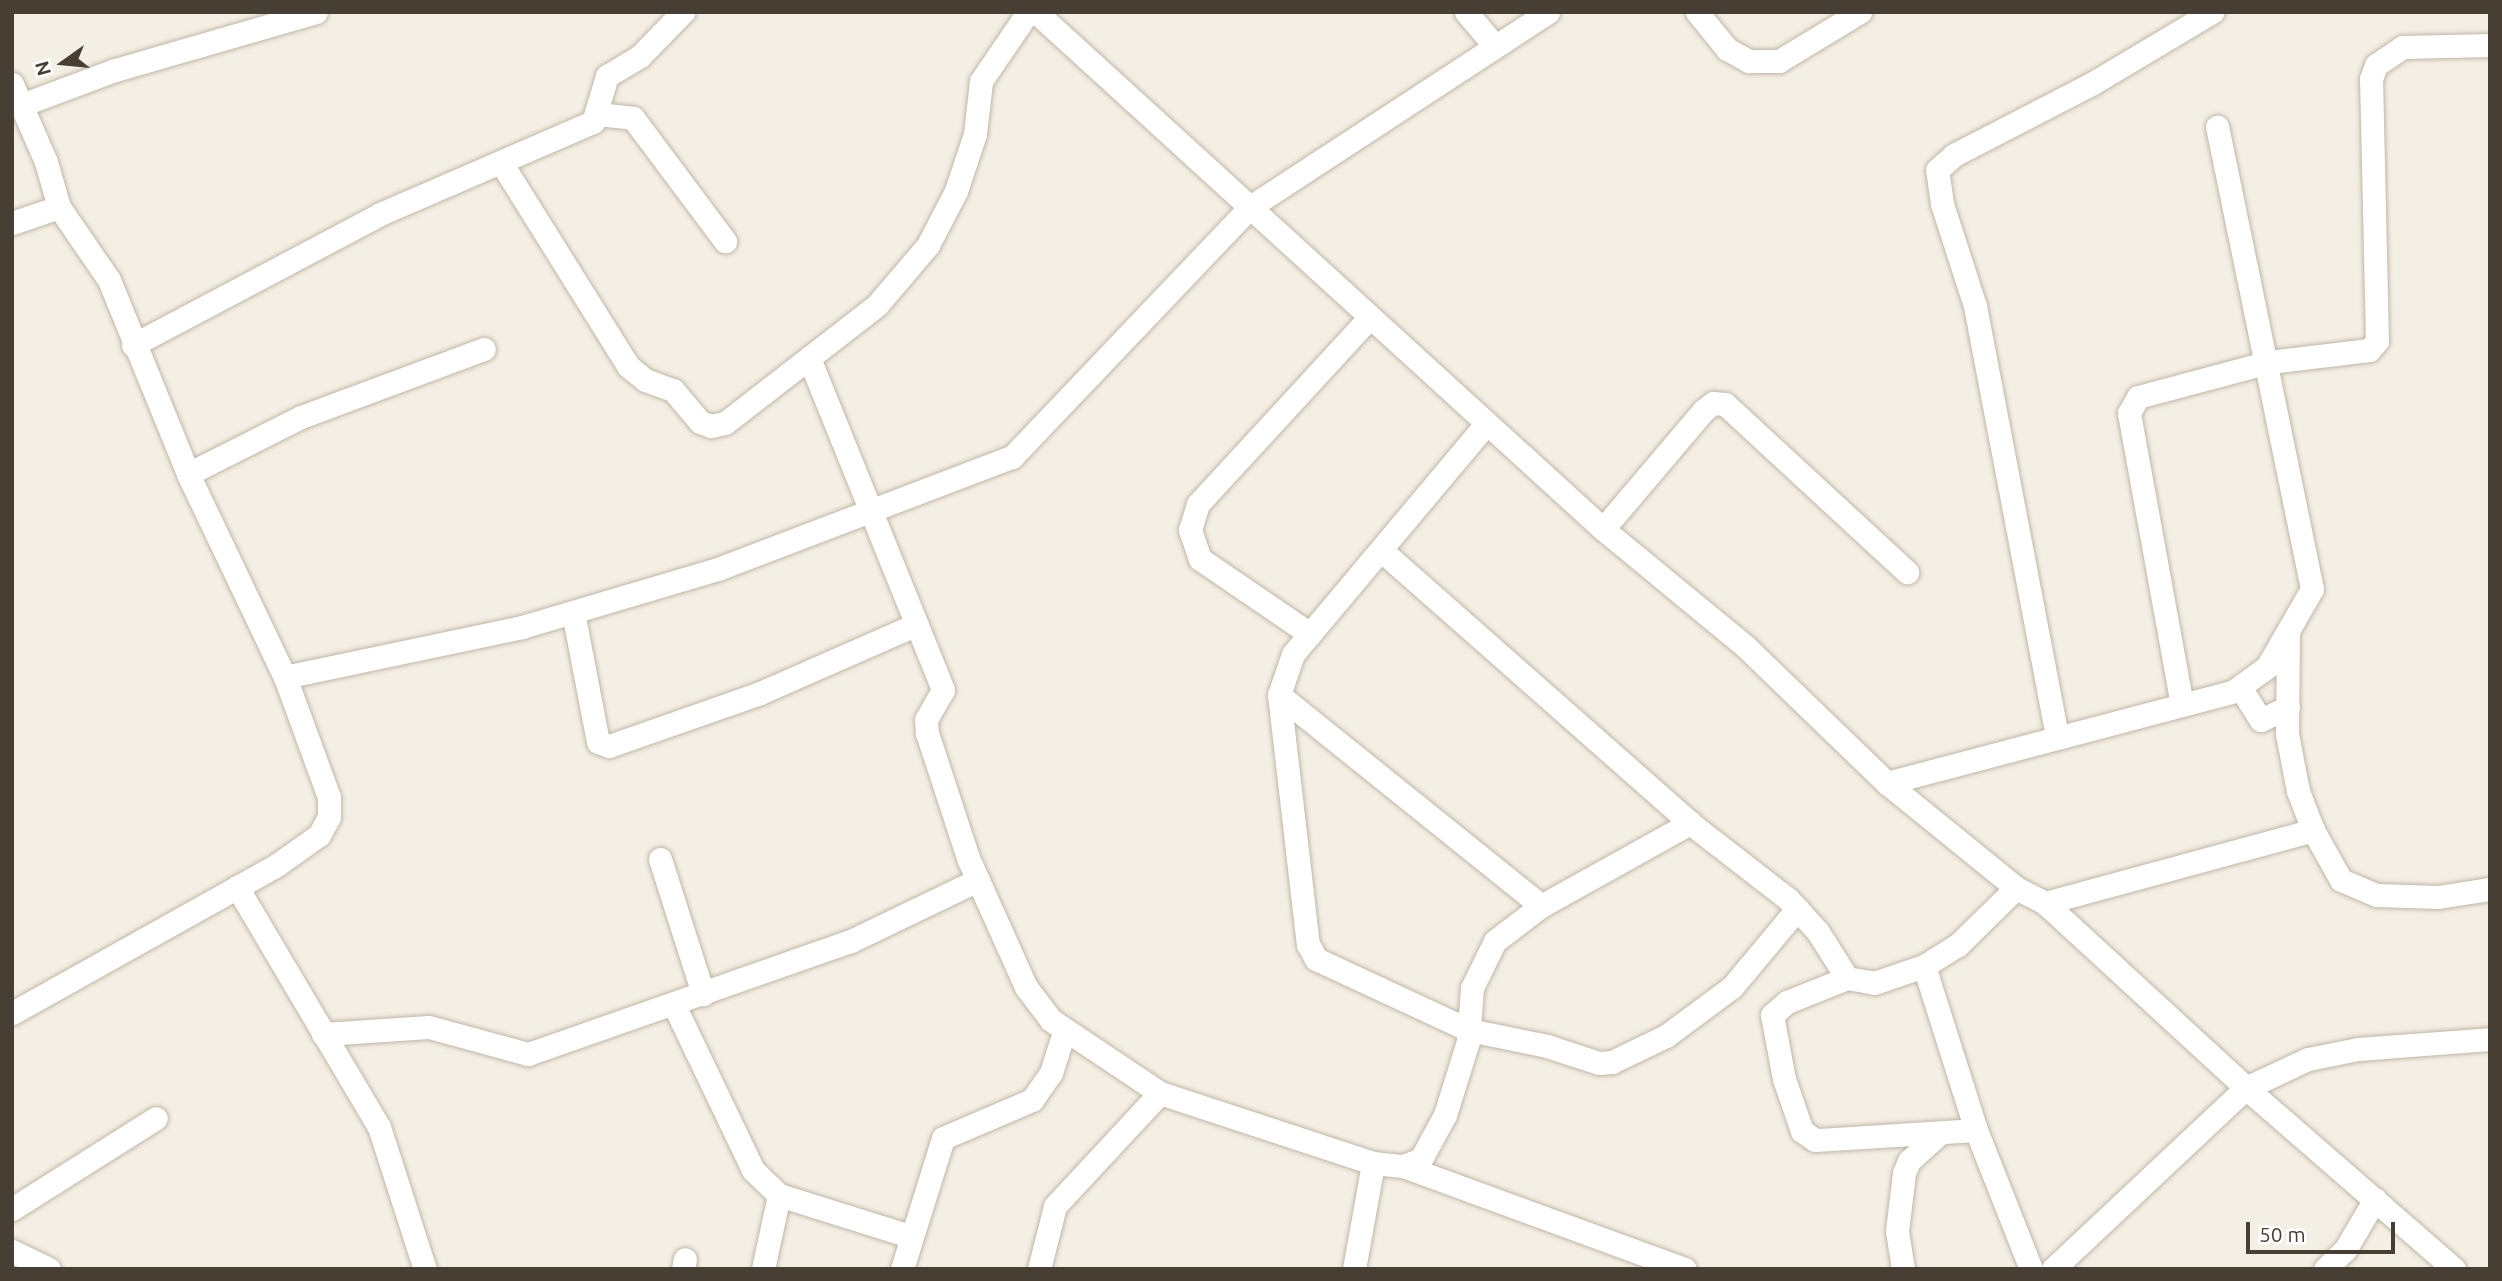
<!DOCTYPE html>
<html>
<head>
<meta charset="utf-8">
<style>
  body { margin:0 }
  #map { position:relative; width:2502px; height:1281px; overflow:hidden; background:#f4efe4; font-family:Ubuntu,sans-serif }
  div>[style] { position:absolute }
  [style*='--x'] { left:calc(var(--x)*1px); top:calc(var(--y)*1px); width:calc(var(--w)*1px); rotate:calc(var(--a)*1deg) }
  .roads { filter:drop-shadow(0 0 2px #c0b7a6) drop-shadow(0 0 2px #c0b7a6) }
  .minor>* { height:23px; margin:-11.5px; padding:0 11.5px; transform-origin:11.5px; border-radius:11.5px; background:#fff }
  span { translate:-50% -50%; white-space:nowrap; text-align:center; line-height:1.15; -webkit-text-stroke:5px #fff; paint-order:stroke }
  .frame { position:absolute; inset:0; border:14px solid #473f34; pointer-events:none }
  .north { position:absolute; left:28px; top:28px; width:70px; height:70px; -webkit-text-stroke:5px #fff; paint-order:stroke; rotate:255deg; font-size:19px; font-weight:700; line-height:28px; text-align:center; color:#473f34 }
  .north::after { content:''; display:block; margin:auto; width:24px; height:32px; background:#473f34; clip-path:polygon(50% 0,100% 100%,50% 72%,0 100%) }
  .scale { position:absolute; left:2246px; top:1222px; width:149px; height:32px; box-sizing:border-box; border:4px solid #473f34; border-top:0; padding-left:9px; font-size:21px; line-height:24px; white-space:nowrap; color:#473f34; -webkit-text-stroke:5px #fff; paint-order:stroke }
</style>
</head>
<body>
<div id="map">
  <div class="roads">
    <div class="minor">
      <i style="--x:1036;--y:12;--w:767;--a:42.36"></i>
      <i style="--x:1603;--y:529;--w:185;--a:39.5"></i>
      <i style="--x:1746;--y:647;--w:196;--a:44"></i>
      <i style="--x:1887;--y:783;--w:166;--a:39.1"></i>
      <i style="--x:2016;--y:888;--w:33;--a:27"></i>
      <i style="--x:2045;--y:903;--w:273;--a:42.6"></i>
      <i style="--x:2246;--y:1088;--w:276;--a:41"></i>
      <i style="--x:1466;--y:12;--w:43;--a:49.7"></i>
      <i style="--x:1697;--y:12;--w:48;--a:51"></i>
      <i style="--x:1727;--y:49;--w:25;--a:29"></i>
      <i style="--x:1749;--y:61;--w:30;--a:0"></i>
      <i style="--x:1779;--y:61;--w:95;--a:-31.2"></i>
      <i style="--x:12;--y:84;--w:85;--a:66.4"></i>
      <i style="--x:46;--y:162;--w:47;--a:73.9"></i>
      <i style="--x:59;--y:207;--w:88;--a:55.6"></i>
      <i style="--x:109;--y:280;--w:209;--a:67.8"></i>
      <i style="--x:188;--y:474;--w:225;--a:64.5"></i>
      <i style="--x:285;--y:677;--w:128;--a:69.9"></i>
      <i style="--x:329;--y:797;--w:20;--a:90"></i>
      <i style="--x:329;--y:817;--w:21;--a:119"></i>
      <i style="--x:319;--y:835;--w:52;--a:144.5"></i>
      <i style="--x:277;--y:865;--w:304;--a:150.8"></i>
      <i style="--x:24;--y:104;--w:97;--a:-20.5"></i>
      <i style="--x:115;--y:70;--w:209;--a:-16.1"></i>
      <i style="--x:597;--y:114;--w:36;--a:6"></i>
      <i style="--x:633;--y:118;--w:154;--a:53.2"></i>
      <i style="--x:502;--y:164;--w:238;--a:58"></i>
      <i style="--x:628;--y:366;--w:22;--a:39"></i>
      <i style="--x:645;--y:380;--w:30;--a:20"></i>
      <i style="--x:673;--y:390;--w:42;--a:49.8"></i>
      <i style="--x:700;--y:422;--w:12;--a:20"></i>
      <i style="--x:711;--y:426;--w:14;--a:-12"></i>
      <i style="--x:725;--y:423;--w:192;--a:-37.8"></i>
      <i style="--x:877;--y:305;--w:79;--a:-49.6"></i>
      <i style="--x:928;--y:245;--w:61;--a:-62.6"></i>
      <i style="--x:956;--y:191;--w:60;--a:-71.6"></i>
      <i style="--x:975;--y:134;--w:53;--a:-83.5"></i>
      <i style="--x:981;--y:81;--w:83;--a:-55.7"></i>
      <i style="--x:12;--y:223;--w:50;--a:-18.8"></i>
      <i style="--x:133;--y:345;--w:280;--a:-27.9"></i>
      <i style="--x:380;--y:214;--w:232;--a:-23.4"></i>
      <i style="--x:593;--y:122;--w:48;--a:-73.1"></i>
      <i style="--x:607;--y:76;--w:39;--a:-31"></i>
      <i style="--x:640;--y:56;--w:62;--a:-45.7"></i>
      <i style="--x:809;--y:358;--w:358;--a:68"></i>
      <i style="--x:943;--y:690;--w:34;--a:120"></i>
      <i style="--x:926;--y:720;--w:13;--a:86"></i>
      <i style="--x:927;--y:733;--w:132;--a:71.8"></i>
      <i style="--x:968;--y:858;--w:141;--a:65.8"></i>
      <i style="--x:1026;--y:987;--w:41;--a:52.9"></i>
      <i style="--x:1051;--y:1020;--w:131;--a:33.8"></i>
      <i style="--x:1160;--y:1093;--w:224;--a:18.2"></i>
      <i style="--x:1373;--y:1163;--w:30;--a:6"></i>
      <i style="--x:1403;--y:1166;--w:300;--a:20.1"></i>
      <i style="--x:1486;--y:424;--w:300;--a:130"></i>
      <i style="--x:1293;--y:654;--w:43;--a:108.9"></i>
      <i style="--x:1279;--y:695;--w:336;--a:38.8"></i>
      <i style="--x:188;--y:474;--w:127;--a:-26.8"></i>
      <i style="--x:301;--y:417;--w:195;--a:-20.4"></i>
      <i style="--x:1603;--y:529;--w:155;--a:-49.7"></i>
      <i style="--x:1703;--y:411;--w:13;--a:-39"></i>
      <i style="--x:1713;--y:403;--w:12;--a:5"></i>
      <i style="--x:1725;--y:404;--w:248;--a:42.7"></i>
      <i style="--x:1382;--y:551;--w:411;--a:41.4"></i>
      <i style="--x:1690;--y:823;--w:124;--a:37.8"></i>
      <i style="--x:1788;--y:899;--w:45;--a:47.7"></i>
      <i style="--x:1818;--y:932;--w:54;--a:57.8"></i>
      <i style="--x:573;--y:612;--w:132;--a:79.1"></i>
      <i style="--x:598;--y:742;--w:12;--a:20"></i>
      <i style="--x:609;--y:746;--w:160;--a:-19.3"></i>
      <i style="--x:760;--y:693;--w:171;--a:-23.7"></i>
      <i style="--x:1310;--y:634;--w:133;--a:-145.7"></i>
      <i style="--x:1200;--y:559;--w:31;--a:-109"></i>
      <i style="--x:1190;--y:530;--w:27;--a:-73"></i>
      <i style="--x:1198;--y:504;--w:251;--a:-47.4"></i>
      <i style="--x:2288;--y:636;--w:98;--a:90.6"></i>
      <i style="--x:2287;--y:734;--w:58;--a:79.1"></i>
      <i style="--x:2298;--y:791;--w:42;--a:69"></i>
      <i style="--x:2313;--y:830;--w:57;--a:60.8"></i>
      <i style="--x:2341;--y:880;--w:39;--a:23"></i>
      <i style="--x:2377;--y:895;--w:61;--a:1.9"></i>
      <i style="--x:2438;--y:897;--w:53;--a:-8.7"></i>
      <i style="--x:285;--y:677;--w:242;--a:-11.9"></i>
      <i style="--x:522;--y:627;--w:204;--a:-16.5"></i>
      <i style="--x:718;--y:569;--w:315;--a:-20.9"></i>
      <i style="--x:1012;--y:457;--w:345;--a:-46.4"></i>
      <i style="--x:1250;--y:207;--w:356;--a:-33.2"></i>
      <i style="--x:2240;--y:687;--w:39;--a:58"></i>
      <i style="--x:2261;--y:720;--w:30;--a:-26"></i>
      <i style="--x:1279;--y:695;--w:251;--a:83.4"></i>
      <i style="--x:1308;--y:944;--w:17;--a:62"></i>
      <i style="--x:1316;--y:959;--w:169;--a:24.9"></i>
      <i style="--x:1469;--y:1030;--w:80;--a:11.6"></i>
      <i style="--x:1547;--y:1046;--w:55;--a:18.1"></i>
      <i style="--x:1599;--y:1063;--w:13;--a:-4"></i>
      <i style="--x:1612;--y:1062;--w:60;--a:-25.7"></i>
      <i style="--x:1666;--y:1036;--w:82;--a:-36.6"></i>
      <i style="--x:1732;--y:987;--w:102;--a:-50.2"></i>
      <i style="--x:2182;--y:705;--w:297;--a:-100.3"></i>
      <i style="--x:2129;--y:413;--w:18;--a:-61"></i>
      <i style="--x:2138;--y:397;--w:136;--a:-15"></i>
      <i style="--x:2269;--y:362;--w:101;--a:-6.8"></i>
      <i style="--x:2369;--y:350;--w:12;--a:-48"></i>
      <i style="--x:2377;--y:341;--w:262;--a:-91.3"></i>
      <i style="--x:2371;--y:79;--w:15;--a:-70"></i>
      <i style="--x:2376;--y:65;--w:32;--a:-34"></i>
      <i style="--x:2403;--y:47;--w:87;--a:-1.3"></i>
      <i style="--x:2057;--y:736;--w:438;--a:-100.8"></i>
      <i style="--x:1975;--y:306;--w:107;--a:-107.9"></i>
      <i style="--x:1942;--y:204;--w:34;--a:-98"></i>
      <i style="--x:1937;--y:170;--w:23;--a:-41"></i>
      <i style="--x:1954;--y:155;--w:157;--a:-27.4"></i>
      <i style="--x:2093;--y:83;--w:139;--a:-30.8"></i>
      <i style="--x:1887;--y:783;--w:359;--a:-14.8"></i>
      <i style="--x:2234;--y:691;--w:41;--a:-36"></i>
      <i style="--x:2267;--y:667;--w:90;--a:-60"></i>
      <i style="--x:2312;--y:589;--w:472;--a:-101.6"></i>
      <i style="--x:660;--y:859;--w:142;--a:72.3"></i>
      <i style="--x:237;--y:887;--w:279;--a:59.4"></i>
      <i style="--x:379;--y:1127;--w:149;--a:72.1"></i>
      <i style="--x:2045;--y:903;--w:278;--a:-15.2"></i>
      <i style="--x:1924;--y:966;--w:172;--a:72.4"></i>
      <i style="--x:1976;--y:1130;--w:149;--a:68.4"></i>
      <i style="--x:674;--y:1005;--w:183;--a:64.4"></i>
      <i style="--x:753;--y:1170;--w:36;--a:44"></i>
      <i style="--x:779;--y:1195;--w:137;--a:17.4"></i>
      <i style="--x:323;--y:1034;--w:106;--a:-3.8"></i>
      <i style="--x:429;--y:1027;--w:103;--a:15.3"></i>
      <i style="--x:528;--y:1054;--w:342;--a:-19.3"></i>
      <i style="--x:851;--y:941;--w:141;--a:-25.7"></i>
      <i style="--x:1976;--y:1130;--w:161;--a:176.4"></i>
      <i style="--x:1815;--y:1140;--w:16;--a:-145"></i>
      <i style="--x:1802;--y:1131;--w:55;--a:-109.1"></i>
      <i style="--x:1784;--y:1079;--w:65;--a:-100.6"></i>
      <i style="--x:1772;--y:1015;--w:20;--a:-41"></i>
      <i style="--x:1787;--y:1002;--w:65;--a:-21.8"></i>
      <i style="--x:1847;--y:978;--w:27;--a:10"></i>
      <i style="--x:1874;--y:983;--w:53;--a:-18.8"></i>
      <i style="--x:1924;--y:966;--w:40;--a:-32"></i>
      <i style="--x:1958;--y:945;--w:81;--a:-44.5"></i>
      <i style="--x:1403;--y:1166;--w:19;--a:-21"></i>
      <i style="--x:1421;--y:1159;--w:50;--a:-61.4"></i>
      <i style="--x:1445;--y:1115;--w:77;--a:-72.7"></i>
      <i style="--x:1468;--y:1041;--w:53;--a:-85.7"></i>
      <i style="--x:1472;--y:988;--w:52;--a:-63.9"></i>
      <i style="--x:1495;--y:941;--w:58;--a:-37.3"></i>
      <i style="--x:1541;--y:906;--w:171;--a:-29.1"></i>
      <i style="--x:12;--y:1209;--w:170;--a:-32.3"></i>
      <i style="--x:12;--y:1251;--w:41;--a:25.9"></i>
      <i style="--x:683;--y:1269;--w:10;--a:-79"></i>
      <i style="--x:763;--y:1269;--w:76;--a:-77.8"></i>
      <i style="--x:902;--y:1269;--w:137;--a:-72.6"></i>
      <i style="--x:943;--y:1138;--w:97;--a:-23.1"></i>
      <i style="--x:1032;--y:1100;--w:33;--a:-55"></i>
      <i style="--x:1051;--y:1073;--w:43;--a:-72.4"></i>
      <i style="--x:1039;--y:1269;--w:65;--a:-75.7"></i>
      <i style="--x:1055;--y:1206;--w:154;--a:-47.1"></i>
      <i style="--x:1354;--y:1269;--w:108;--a:-79.8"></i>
      <i style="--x:1903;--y:1269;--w:38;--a:-99"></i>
      <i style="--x:1897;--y:1231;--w:58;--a:-83.1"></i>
      <i style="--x:1904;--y:1173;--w:13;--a:-67"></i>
      <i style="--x:1909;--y:1161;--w:42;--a:-42.1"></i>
      <i style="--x:2053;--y:1269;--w:265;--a:-43.2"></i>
      <i style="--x:2246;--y:1088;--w:68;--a:-25.1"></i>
      <i style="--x:2308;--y:1059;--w:51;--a:-11.3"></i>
      <i style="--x:2358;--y:1049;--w:132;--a:-4.3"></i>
      <i style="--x:2325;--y:1269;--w:28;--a:-44"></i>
      <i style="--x:2345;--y:1250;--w:59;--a:-59.5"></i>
    </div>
  </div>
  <div class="frame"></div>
  <div class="north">N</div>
  <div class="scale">50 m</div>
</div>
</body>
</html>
